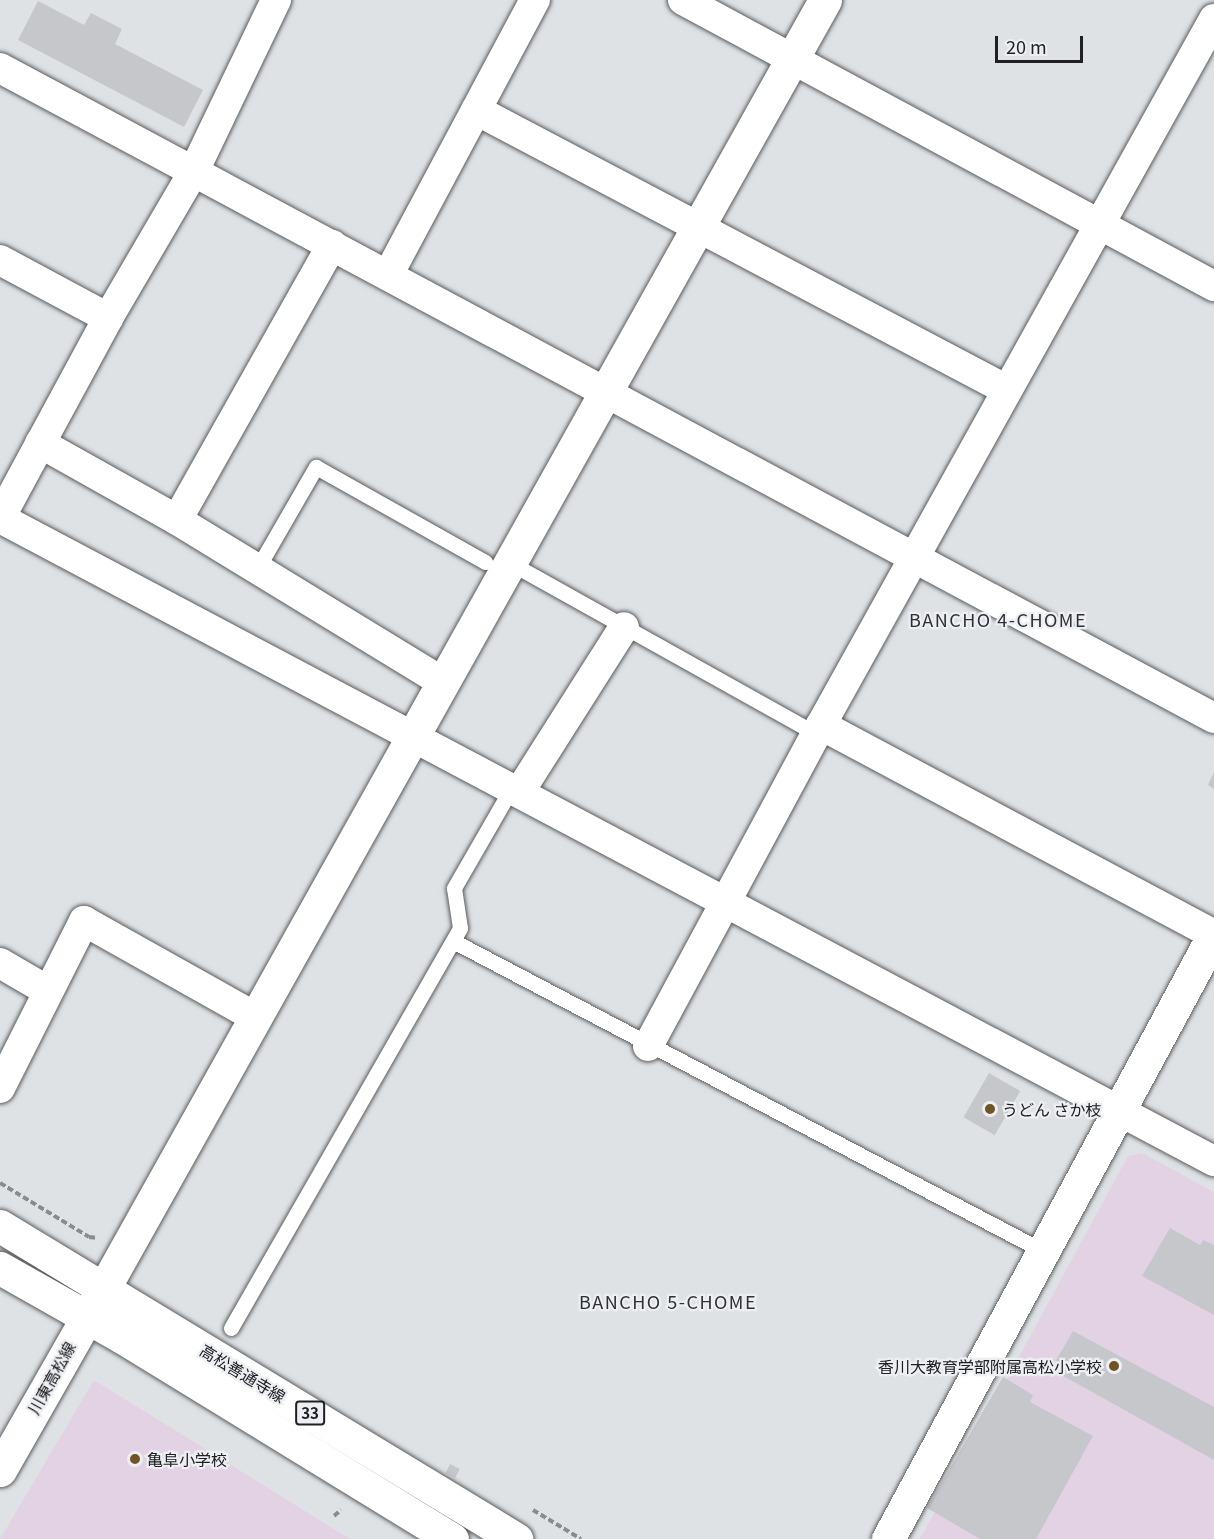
<!DOCTYPE html>
<html>
<head>
<meta charset="utf-8">
<style>
  body { margin:0 }
  #map { position:relative; width:1214px; height:1539px; overflow:hidden; background:#dfe2e5; font-family:Georgia,"Noto Sans JP",serif }
  div>[style] { position:absolute }
  [style*='--x'] { left:calc(var(--x)*1px); top:calc(var(--y)*1px); width:calc(var(--w)*1px); rotate:calc(var(--a)*1deg) }
  .education>* { inset:0; background:#e2d2e4 }
  .building>* { inset:0; background:#c5c7cb; transform-origin:0 0 }
  .path>* { height:4px; margin-top:-2px; transform-origin:0; background:repeating-linear-gradient(90deg,#8a8b8e 0 6px,transparent 0 9px) }
  .roads { filter:drop-shadow(0 0 2px #5a5c5f) drop-shadow(0 0 2px #5a5c5f) }
  .service>* { height:15px; margin:-7.5px; padding:0 7.5px; transform-origin:7.5px; border-radius:7.5px; background:#fff }
  .minor>* { height:30px; margin:-15px; padding:0 15px; transform-origin:15px; border-radius:15px; background:#fff }
  .tertiary>* { height:33px; margin:-16.5px; padding:0 16.5px; transform-origin:16.5px; border-radius:16.5px; background:#fff }
  .secondary>* { height:33px; margin:-16.5px; padding:0 16.5px; transform-origin:16.5px; border-radius:16.5px; background:#fff }
  .primary>* { height:33px; margin:-16.5px; padding:0 16.5px; transform-origin:16.5px; border-radius:16.5px; background:#fff }
  .dots>* { width:16px; height:16px; translate:-50% -50%; box-sizing:border-box; border:3px solid #edeff3; border-radius:50% }
  span { translate:-50% -50%; white-space:nowrap; text-align:center; line-height:1.15; -webkit-text-stroke:4.5px #edeff3; paint-order:stroke }
  .shield-label span { padding:2px 4px; background:#edeff3; border:2px solid; border-radius:4px; -webkit-text-stroke-width:0 }
  .shield-label { font-size:15px; color:#202022; font-weight:700 }
  .poi-label { font-size:16px; color:#202022 }
  .left { translate:0 -50%; text-align:left }
  .right { translate:-100% -50%; text-align:right }
  .street-label { font-size:16px; color:#202022 }
  .neighbourhood-label { font-size:18px; color:#2e3033; letter-spacing:1.5px }
  .scale { position:absolute; left:995px; top:36px; width:88px; height:27px; box-sizing:border-box; border:3px solid #202022; border-top:0; padding-left:8px; font-size:18px; line-height:21px; white-space:nowrap; color:#202022; -webkit-text-stroke:4px #edeff3; paint-order:stroke }
</style>
</head>
<body>
<div id="map">
  <div class="education">
    <i style="clip-path:polygon(1142px 1153px,1214px 1192px,1214px 1539px,920px 1539px,1128px 1156px)"></i>
    <i style="clip-path:polygon(94px 1380px,350px 1539px,0 1539px)"></i>
  </div>
  <div class="building">
    <i style="clip-path:polygon(38px 1px,84px 25px,91px 13px,122px 29px,115px 44px,203px 90px,184px 127px,18px 40px)"></i>
    <i style="clip-path:polygon(1214px 772px,1214px 789px,1208px 785px)"></i>
    <i style="left:989px;top:1073px;width:36px;height:51px;rotate:30deg"></i>
    <i style="clip-path:polygon(1170px 1228px,1200px 1245px,1203px 1240px,1214px 1245px,1214px 1315px,1142px 1276px)"></i>
    <i style="clip-path:polygon(1073px 1331px,1214px 1407px,1214px 1460px,1051px 1369px)"></i>
    <i style="clip-path:polygon(1003px 1377px,1033px 1395px,1030px 1402px,1093px 1436px,1036px 1539px,980px 1539px,927px 1508px)"></i>
    <i style="left:450px;top:1464px;width:11px;height:10px;rotate:27deg"></i>
  </div>
  <div class="path">
    <i style="--x:0;--y:1183;--w:104;--a:31.2"></i>
    <i style="--x:89;--y:1237;--w:9;--a:6"></i>
    <i style="--x:533;--y:1510;--w:56;--a:31.1"></i>
    <i style="--x:334;--y:1516;--w:9;--a:-41"></i>
  </div>
  <div class="roads">
    <div class="service">
      <i style="--x:257;--y:569;--w:118;--a:-60"></i>
      <i style="--x:316;--y:467;--w:194;--a:29.3"></i>
      <i style="--x:523;--y:570;--w:337;--a:29.2"></i>
      <i style="--x:453;--y:941;--w:666;--a:27.72"></i>
      <i style="--x:231;--y:1328;--w:461;--a:-60.2"></i>
      <i style="--x:460;--y:928;--w:40;--a:-98.5"></i>
      <i style="--x:454;--y:888;--w:116;--a:-60.1"></i>
    </div>
    <div class="minor">
      <i style="--x:683;--y:0;--w:603;--a:28.31"></i>
      <i style="--x:0;--y:68;--w:1377;--a:28.17"></i>
      <i style="--x:476;--y:110;--w:600;--a:27.8"></i>
      <i style="--x:0;--y:260;--w:123;--a:28.2"></i>
      <i style="--x:388;--y:275;--w:312;--a:-61.9"></i>
      <i style="--x:40;--y:443;--w:157;--a:29.3"></i>
      <i style="--x:177;--y:520;--w:311;--a:31.4"></i>
      <i style="--x:0;--y:518;--w:1374;--a:27.91"></i>
      <i style="--x:0;--y:518;--w:227;--a:-61.6"></i>
      <i style="--x:108;--y:318;--w:170;--a:-59.7"></i>
      <i style="--x:194;--y:171;--w:190;--a:-64.4"></i>
      <i style="--x:177;--y:520;--w:316;--a:-60.6"></i>
      <i style="--x:821;--y:725;--w:446;--a:28.1"></i>
      <i style="--x:520;--y:791;--w:194;--a:-57.6"></i>
      <i style="--x:0;--y:963;--w:56;--a:30.3"></i>
      <i style="--x:648;--y:1046;--w:365;--a:-61.7"></i>
      <i style="--x:821;--y:725;--w:808;--a:-60.9"></i>
      <i style="--x:0;--y:1088;--w:187;--a:-63.3"></i>
      <i style="--x:84;--y:921;--w:196;--a:29.3"></i>
    </div>
    <div class="tertiary">
      <i style="--x:104;--y:1288;--w:1476;--a:-60.76"></i>
      <i style="--x:888;--y:1539;--w:687;--a:-61.68"></i>
    </div>
    <div class="secondary">
      <i style="--x:0;--y:1470;--w:206;--a:-60.3"></i>
    </div>
    <div class="primary">
      <i style="--x:0;--y:1226;--w:604;--a:31.24"></i>
      <i style="--x:0;--y:1268;--w:140;--a:29.5"></i>
      <i style="--x:122;--y:1337;--w:387;--a:31.5"></i>
    </div>
  </div>
  <div class="dots">
    <i style="left:990px;top:1109px;background:#705327"></i>
    <i style="left:1114px;top:1366px;background:#705327"></i>
    <i style="left:135px;top:1459px;background:#705327"></i>
  </div>
  <div class="shield-label">
    <span style="left:310px;top:1413px">33</span>
  </div>
  <div class="poi-label">
    <span class="left" style="left:1002px;top:1109px">うどん さか枝</span>
    <span class="right" style="left:1102px;top:1366px">香川大教育学部附属高松小学校</span>
    <span class="left" style="left:147px;top:1459px">亀阜小学校</span>
  </div>
  <div class="street-label">
    <span style="left:243px;top:1373px;rotate:31deg">高松善通寺線</span>
    <span style="left:51px;top:1378px;rotate:-61deg">川東高松線</span>
  </div>
  <div class="neighbourhood-label">
    <span style="left:998px;top:619px">BANCHO 4-CHOME</span>
    <span style="left:668px;top:1301px">BANCHO 5-CHOME</span>
  </div>
  <div class="scale">20 m</div>
</div>
</body>
</html>
